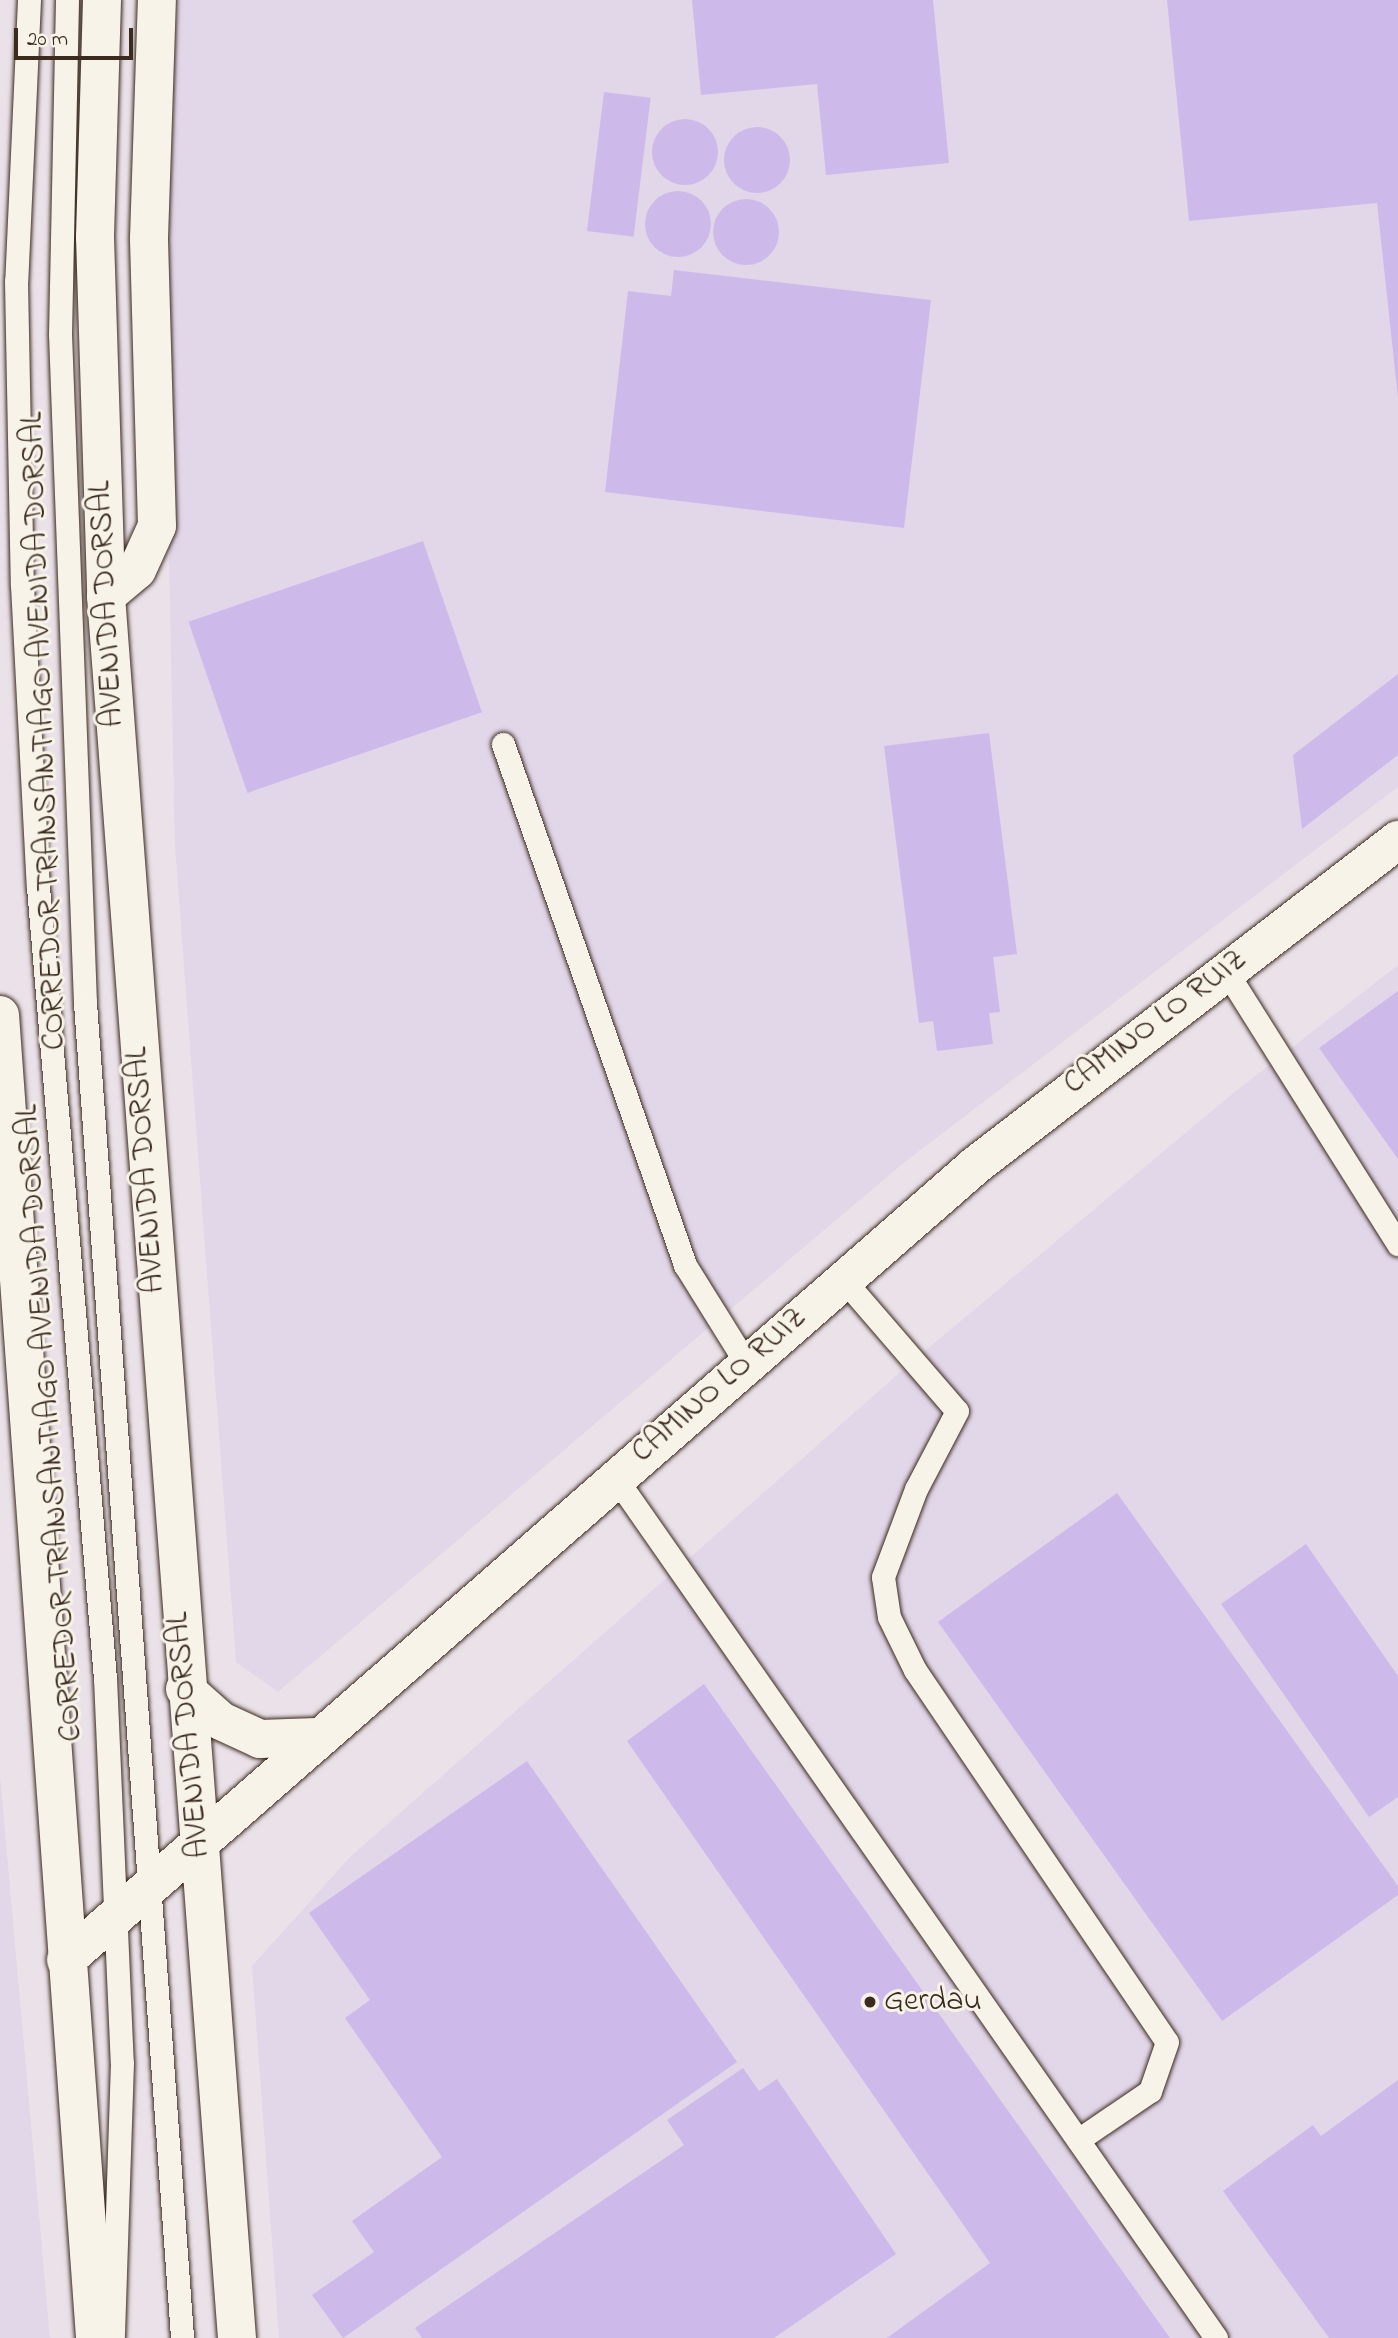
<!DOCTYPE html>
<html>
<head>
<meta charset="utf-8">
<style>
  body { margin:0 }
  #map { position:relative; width:1398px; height:2338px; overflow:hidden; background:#ebe2e9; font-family:"Indie Flower",sans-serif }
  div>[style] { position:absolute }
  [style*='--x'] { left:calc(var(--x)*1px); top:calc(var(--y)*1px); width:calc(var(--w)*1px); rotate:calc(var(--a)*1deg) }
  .built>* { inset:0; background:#e2d6e9 }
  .building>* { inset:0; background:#cebaea; transform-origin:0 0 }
  .round { border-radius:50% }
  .roads { filter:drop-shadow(0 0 2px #3b2a1e) drop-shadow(0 0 2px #3b2a1e) }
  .lane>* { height:23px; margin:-11.5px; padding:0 11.5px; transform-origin:11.5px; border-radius:11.5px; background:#f7f3e8 }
  .street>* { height:38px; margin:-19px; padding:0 19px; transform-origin:19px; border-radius:19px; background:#f7f3e8 }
  .primary>* { height:38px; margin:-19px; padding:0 19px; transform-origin:19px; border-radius:19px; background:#f7f3e8 }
  .dots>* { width:19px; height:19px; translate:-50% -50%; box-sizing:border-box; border:4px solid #f7f3e8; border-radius:50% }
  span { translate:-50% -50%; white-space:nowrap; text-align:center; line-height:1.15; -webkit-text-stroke:6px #f7f3e8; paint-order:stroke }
  .street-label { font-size:32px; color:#3b2a1e }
  .poi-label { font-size:32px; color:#3b2a1e }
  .left { translate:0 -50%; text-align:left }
  .scale { position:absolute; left:14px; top:28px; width:119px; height:32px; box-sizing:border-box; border:4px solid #3b2a1e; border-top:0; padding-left:9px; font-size:21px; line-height:24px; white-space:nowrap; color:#3b2a1e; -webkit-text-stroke:5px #f7f3e8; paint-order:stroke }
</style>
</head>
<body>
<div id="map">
  <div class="built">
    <i style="clip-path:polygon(179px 0,1398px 0,1398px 787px,906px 1161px,278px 1692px,236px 1662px,175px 846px,161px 178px)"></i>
    <i style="clip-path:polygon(1398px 965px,1398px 2338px,279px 2338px,252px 1966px,350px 1857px,914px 1360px,1231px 1095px)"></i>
    <i style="clip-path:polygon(0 1775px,50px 2338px,0 2338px)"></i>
  </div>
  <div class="building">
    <i style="clip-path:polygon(692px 0,933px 0,949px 163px,826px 175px,817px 84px,701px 95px)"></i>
    <i style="clip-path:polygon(1167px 0,1398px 0,1398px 398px,1377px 203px,1189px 221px)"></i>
    <i style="left:604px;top:92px;width:47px;height:140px;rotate:7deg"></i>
    <i class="round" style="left:652px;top:119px;width:66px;height:66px"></i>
    <i class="round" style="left:724px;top:127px;width:66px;height:66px"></i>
    <i class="round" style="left:645px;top:191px;width:66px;height:66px"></i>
    <i class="round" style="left:713px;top:199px;width:66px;height:66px"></i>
    <i style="clip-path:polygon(674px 270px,931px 300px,904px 528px,605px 492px,628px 291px,671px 296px)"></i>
    <i style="left:423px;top:541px;width:181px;height:248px;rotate:71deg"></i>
    <i style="clip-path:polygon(1398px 674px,1398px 755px,1302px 829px,1293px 755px)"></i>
    <i style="clip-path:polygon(989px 733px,1017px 954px,993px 957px,1000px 1012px,989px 1013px,993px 1044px,937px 1051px,933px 1021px,919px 1023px,884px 746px)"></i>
    <i style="clip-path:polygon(1398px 991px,1398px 1159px,1319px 1048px)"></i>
    <i style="clip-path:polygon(1117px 1493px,1398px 1886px,1398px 1895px,1222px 2021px,938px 1622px)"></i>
    <i style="clip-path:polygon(1306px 1544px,1398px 1676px,1398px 1797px,1369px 1817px,1221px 1604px)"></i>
    <i style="clip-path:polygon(704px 1684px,1170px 2338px,887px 2338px,990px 2263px,627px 1741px)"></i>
    <i style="clip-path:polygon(527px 1761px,737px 2062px,343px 2338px,312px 2295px,374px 2252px,352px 2221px,442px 2157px,345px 2018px,370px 2000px,309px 1913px)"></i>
    <i style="clip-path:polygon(743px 2068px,759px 2091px,777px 2079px,896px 2254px,774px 2338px,422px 2338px,415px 2328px,684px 2145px,667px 2120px)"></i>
    <i style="clip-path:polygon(1398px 2080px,1398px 2338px,1329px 2338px,1223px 2191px,1313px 2125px,1321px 2136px)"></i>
  </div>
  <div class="roads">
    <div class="lane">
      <i style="--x:29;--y:0;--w:281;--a:92.6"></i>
      <i style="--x:16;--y:281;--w:304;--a:88.9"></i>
      <i style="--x:22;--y:585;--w:302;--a:87"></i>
      <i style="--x:38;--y:887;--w:794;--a:85.16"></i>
      <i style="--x:105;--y:1678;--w:384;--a:87.5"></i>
      <i style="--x:122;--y:2062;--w:276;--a:91.9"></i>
      <i style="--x:67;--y:0;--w:334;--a:91.2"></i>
      <i style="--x:60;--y:334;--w:669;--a:87.86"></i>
      <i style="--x:85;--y:1003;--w:1339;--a:85.84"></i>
      <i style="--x:503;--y:744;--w:552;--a:70.74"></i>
      <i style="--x:685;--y:1265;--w:115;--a:58.1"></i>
      <i style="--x:1226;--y:971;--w:323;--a:57.8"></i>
      <i style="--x:843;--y:1279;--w:174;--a:49.2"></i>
      <i style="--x:957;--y:1411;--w:88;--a:117.7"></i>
      <i style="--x:916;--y:1489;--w:94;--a:110.6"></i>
      <i style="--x:883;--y:1577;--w:40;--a:81.5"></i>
      <i style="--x:889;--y:1617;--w:59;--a:63.9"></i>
      <i style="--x:915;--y:1670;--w:449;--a:55.9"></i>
      <i style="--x:1167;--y:2042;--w:52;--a:109.1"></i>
      <i style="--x:1150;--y:2091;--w:87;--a:145.8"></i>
      <i style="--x:615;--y:1477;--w:1050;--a:55.08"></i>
    </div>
    <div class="street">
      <i style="--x:106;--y:596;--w:40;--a:-40"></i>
      <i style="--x:137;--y:570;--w:48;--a:-65.6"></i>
      <i style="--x:157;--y:526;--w:288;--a:-91.6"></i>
      <i style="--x:149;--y:238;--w:238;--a:-88.1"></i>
      <i style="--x:66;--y:1960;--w:1208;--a:-41.14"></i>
      <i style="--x:976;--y:1165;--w:533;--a:-37.6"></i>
    </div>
    <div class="primary">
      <i style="--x:102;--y:0;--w:237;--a:91.7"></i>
      <i style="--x:95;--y:237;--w:359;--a:88.2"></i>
      <i style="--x:106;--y:596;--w:1747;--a:85.7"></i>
      <i style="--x:0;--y:1015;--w:1326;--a:85.89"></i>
      <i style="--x:185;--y:1689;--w:48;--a:41.6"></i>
      <i style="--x:221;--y:1721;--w:43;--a:24.8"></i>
      <i style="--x:260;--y:1739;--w:57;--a:-2"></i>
    </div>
  </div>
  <div class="dots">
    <i style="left:870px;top:2002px;background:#3b2a1e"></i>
  </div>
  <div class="street-label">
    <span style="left:108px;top:604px;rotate:-93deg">AVENIDA DORSAL</span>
    <span style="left:45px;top:731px;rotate:-92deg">CORREDOR TRANSANTIAGO AVENIDA DORSAL</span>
    <span style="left:1156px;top:1023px;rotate:-37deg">CAMINO LO RUIZ</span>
    <span style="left:147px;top:1170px;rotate:-94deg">AVENIDA DORSAL</span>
    <span style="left:720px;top:1386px;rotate:-41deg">CAMINO LO RUIZ</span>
    <span style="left:51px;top:1423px;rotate:-94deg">CORREDOR TRANSANTIAGO AVENIDA DORSAL</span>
    <span style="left:190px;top:1735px;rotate:-95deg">AVENIDA DORSAL</span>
  </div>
  <div class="poi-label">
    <span class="left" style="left:884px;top:2002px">Gerdau</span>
  </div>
  <div class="scale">20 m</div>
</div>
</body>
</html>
